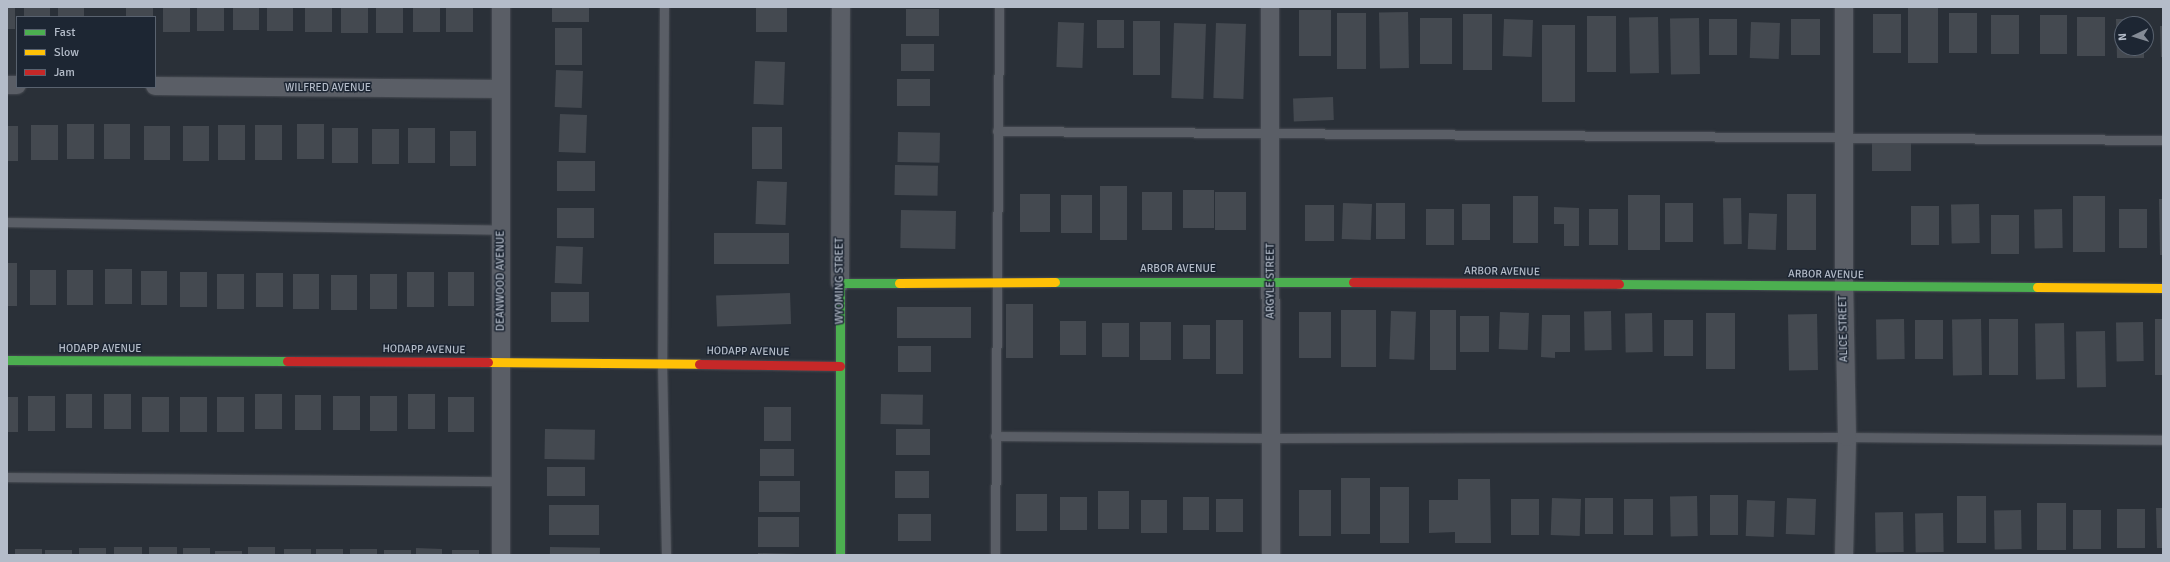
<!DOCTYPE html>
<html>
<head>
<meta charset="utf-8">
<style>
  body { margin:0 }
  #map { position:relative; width:2170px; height:562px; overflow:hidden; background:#2a3038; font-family:Signika,sans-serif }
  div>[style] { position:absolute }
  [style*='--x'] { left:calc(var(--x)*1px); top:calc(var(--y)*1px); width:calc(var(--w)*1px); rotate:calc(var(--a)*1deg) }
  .building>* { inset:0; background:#444950; transform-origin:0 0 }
  .roads { filter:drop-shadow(0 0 1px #484c53) drop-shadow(0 0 1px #484c53) }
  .lane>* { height:9px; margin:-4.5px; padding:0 4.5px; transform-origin:4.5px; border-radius:4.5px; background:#5a5e66 }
  .street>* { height:18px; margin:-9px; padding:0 9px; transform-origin:9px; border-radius:9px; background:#5a5e66 }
  .fast>* { height:9px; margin:-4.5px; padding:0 4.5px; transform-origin:4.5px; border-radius:4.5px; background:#4caf50 }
  .slow>* { height:9px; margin:-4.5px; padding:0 4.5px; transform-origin:4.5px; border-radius:4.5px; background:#ffc107 }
  .jam>* { height:9px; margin:-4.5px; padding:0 4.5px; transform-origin:4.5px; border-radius:4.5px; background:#c62828 }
  span { translate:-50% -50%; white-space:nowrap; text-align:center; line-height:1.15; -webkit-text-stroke:3px #1d2633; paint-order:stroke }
  .street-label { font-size:11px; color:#b4bcc9 }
  .frame { position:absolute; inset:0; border:8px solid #b4bcc9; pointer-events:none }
  .legend { position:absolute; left:16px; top:16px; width:140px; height:72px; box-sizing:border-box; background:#1d2633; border:1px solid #59626f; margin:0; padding:5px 7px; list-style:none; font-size:12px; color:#b4bcc9 }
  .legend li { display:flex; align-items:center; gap:8px; height:20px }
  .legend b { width:20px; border:1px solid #59626f }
  .north { position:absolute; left:2114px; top:16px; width:40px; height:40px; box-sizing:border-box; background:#1d2633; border:1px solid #59626f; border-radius:50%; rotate:266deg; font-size:11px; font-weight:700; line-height:16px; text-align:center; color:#b4bcc9 }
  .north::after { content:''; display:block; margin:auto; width:14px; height:18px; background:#848b96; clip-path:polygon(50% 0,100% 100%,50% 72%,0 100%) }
</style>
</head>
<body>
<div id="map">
  <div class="building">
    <i style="left:7px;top:7px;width:8px;height:22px"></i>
    <i style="left:24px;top:7px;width:26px;height:10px"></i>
    <i style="left:58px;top:7px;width:26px;height:10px"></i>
    <i style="left:126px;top:7px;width:27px;height:10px"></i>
    <i style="left:163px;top:7px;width:27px;height:25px"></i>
    <i style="left:197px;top:7px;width:27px;height:24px"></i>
    <i style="left:233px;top:7px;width:26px;height:23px"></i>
    <i style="left:267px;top:7px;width:26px;height:24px"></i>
    <i style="left:305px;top:7px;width:27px;height:25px"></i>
    <i style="left:341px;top:7px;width:27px;height:26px"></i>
    <i style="left:376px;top:7px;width:27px;height:26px"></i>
    <i style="left:413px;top:7px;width:27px;height:25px"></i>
    <i style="left:446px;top:7px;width:27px;height:25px"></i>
    <i style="left:552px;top:7px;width:37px;height:15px"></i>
    <i style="left:756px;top:7px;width:31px;height:25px"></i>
    <i style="left:1908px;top:7px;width:30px;height:56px"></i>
    <i style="left:906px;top:9px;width:33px;height:27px"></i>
    <i style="left:1331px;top:10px;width:46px;height:32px;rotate:90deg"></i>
    <i style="left:1408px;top:12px;width:56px;height:29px;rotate:89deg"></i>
    <i style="left:1337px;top:13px;width:29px;height:56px"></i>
    <i style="left:1949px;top:13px;width:28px;height:40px"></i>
    <i style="left:1492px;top:14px;width:56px;height:29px;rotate:90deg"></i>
    <i style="left:1873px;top:14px;width:28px;height:39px"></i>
    <i style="left:1991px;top:15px;width:28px;height:39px"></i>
    <i style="left:2040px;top:15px;width:27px;height:39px"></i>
    <i style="left:1616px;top:16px;width:56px;height:29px;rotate:90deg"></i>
    <i style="left:1658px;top:17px;width:56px;height:29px;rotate:89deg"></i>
    <i style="left:2077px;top:17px;width:28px;height:39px"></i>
    <i style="left:1420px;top:18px;width:32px;height:46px"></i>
    <i style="left:1699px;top:18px;width:56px;height:29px;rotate:89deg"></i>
    <i style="left:1504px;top:19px;width:29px;height:37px;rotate:2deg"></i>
    <i style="left:1709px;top:19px;width:28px;height:36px"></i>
    <i style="left:1791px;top:19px;width:29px;height:36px"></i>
    <i style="clip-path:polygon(2116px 19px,2144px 19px,2144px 24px,2122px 24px,2122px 48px,2144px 48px,2144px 58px,2117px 58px)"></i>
    <i style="left:1097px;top:20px;width:27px;height:28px"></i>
    <i style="left:1133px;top:21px;width:27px;height:54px"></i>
    <i style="left:1058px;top:22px;width:26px;height:45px;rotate:2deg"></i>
    <i style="left:1751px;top:22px;width:29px;height:36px;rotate:2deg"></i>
    <i style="left:1174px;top:23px;width:32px;height:75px;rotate:2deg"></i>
    <i style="left:1216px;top:23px;width:30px;height:75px;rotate:2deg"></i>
    <i style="left:1542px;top:25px;width:33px;height:77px"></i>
    <i style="clip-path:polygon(2160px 26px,2163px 26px,2163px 57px,2161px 57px)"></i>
    <i style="left:555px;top:28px;width:27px;height:37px"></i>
    <i style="left:901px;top:44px;width:33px;height:27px"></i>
    <i style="left:755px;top:61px;width:30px;height:43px;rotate:2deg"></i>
    <i style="left:556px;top:70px;width:27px;height:37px;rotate:2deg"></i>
    <i style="left:897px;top:79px;width:33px;height:27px"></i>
    <i style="left:1333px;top:97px;width:23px;height:40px;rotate:88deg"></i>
    <i style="left:560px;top:114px;width:27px;height:38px;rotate:2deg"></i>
    <i style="left:67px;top:124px;width:27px;height:35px"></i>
    <i style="left:104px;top:124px;width:26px;height:35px"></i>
    <i style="left:297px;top:124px;width:27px;height:35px"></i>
    <i style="left:31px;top:125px;width:27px;height:35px"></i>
    <i style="left:218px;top:125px;width:27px;height:35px"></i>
    <i style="left:282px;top:125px;width:35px;height:27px;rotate:90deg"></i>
    <i style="left:7px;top:126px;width:11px;height:35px"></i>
    <i style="left:144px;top:126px;width:26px;height:34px"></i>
    <i style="left:183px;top:126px;width:26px;height:35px"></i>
    <i style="left:752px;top:127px;width:30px;height:42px"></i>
    <i style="left:332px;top:128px;width:26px;height:35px"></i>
    <i style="left:408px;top:128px;width:27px;height:35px"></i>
    <i style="left:372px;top:129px;width:27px;height:35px"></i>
    <i style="left:450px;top:131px;width:26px;height:35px"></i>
    <i style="left:898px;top:132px;width:42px;height:30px;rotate:1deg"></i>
    <i style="left:1872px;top:143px;width:39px;height:28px"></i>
    <i style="left:557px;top:161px;width:38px;height:30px"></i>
    <i style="left:895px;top:165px;width:43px;height:30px;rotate:1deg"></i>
    <i style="left:757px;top:181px;width:30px;height:43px;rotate:2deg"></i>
    <i style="left:1127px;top:186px;width:54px;height:27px;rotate:90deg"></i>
    <i style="left:1183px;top:190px;width:31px;height:38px"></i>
    <i style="left:1142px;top:192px;width:30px;height:38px"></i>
    <i style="left:1215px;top:192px;width:31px;height:38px"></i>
    <i style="left:1020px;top:194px;width:30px;height:38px"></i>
    <i style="left:1816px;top:194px;width:56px;height:29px;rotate:90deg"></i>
    <i style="left:1061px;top:195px;width:31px;height:38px"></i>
    <i style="left:1628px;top:195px;width:32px;height:55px"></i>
    <i style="left:1513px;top:196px;width:25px;height:47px"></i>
    <i style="left:2073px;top:196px;width:32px;height:56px"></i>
    <i style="left:1741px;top:198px;width:46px;height:18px;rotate:89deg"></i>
    <i style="clip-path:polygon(2159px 199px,2163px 199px,2163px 255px,2160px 255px)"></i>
    <i style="left:1343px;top:203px;width:29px;height:36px;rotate:2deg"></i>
    <i style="left:1376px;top:203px;width:29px;height:36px"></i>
    <i style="left:1665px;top:203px;width:28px;height:39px"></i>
    <i style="left:1462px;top:204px;width:28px;height:36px"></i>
    <i style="left:1979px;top:204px;width:39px;height:28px;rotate:89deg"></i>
    <i style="left:1305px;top:205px;width:29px;height:36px"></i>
    <i style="left:1911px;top:206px;width:28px;height:39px"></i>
    <i style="clip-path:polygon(1554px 207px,1579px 208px,1579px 246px,1564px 246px,1564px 224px,1554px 224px)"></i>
    <i style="left:557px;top:208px;width:37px;height:30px"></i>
    <i style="left:1426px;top:209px;width:28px;height:36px"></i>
    <i style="left:1589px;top:209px;width:29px;height:36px"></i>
    <i style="left:2062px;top:209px;width:39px;height:28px;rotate:89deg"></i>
    <i style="left:2119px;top:209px;width:28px;height:39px"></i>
    <i style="left:901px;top:210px;width:55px;height:38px;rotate:1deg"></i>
    <i style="left:1749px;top:213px;width:28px;height:36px;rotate:2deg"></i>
    <i style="left:1991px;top:215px;width:28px;height:39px"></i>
    <i style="left:789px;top:233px;width:31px;height:75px;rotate:90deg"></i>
    <i style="left:556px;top:246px;width:27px;height:37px;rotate:2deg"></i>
    <i style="left:7px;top:263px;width:10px;height:43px"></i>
    <i style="left:105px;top:269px;width:27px;height:35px"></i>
    <i style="left:30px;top:270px;width:26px;height:35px"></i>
    <i style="left:67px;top:270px;width:26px;height:35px"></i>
    <i style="left:141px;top:271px;width:26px;height:34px"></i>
    <i style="left:180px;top:272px;width:27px;height:35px"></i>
    <i style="left:407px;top:272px;width:27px;height:35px"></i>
    <i style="left:448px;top:272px;width:26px;height:34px"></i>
    <i style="left:256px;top:273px;width:27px;height:34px"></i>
    <i style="left:217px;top:274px;width:27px;height:35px"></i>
    <i style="left:293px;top:274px;width:26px;height:35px"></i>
    <i style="left:370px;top:274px;width:27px;height:35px"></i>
    <i style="left:331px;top:275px;width:26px;height:35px"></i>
    <i style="left:551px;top:292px;width:38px;height:30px"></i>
    <i style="left:790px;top:293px;width:31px;height:74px;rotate:88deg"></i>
    <i style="left:1006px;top:304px;width:27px;height:54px"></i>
    <i style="left:971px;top:307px;width:31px;height:74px;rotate:90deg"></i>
    <i style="left:1341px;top:310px;width:35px;height:57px"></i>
    <i style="left:1430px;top:310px;width:26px;height:60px"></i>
    <i style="left:1391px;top:311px;width:25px;height:48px;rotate:2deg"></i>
    <i style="left:1611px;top:311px;width:39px;height:27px;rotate:89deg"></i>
    <i style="left:1299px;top:312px;width:32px;height:46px"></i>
    <i style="left:1500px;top:312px;width:29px;height:37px;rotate:2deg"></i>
    <i style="left:1652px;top:313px;width:39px;height:27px;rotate:89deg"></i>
    <i style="left:1706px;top:313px;width:29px;height:56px"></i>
    <i style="left:1817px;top:314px;width:56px;height:29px;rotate:89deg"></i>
    <i style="clip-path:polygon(1542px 315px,1570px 315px,1570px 352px,1555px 352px,1555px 358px,1541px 357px)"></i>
    <i style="left:1460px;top:316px;width:29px;height:36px"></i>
    <i style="left:1904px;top:319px;width:40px;height:28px;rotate:89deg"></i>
    <i style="left:1981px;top:319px;width:56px;height:29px;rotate:89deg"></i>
    <i style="left:1989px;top:319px;width:29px;height:56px"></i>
    <i style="left:2155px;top:319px;width:8px;height:56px"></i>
    <i style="left:1216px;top:320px;width:27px;height:54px"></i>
    <i style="left:1664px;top:320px;width:29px;height:36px"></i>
    <i style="left:1915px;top:320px;width:28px;height:39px"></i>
    <i style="left:1060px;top:321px;width:26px;height:34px"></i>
    <i style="left:1171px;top:322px;width:38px;height:31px;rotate:90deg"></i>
    <i style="left:2143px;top:322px;width:39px;height:27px;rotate:89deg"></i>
    <i style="left:1102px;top:323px;width:27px;height:34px"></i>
    <i style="left:2064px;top:323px;width:56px;height:29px;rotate:89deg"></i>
    <i style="left:1183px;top:325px;width:27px;height:34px"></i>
    <i style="left:2105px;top:331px;width:56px;height:29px;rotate:89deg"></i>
    <i style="left:898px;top:346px;width:33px;height:26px"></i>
    <i style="left:66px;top:394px;width:26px;height:34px"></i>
    <i style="left:104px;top:394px;width:27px;height:35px"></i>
    <i style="left:255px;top:394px;width:27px;height:35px"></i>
    <i style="left:408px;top:394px;width:27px;height:35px"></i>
    <i style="left:881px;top:394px;width:42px;height:30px;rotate:1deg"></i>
    <i style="left:295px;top:395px;width:26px;height:35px"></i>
    <i style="left:28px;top:396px;width:27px;height:35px"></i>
    <i style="left:333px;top:396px;width:27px;height:34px"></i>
    <i style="left:370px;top:396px;width:27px;height:35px"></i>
    <i style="left:7px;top:397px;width:11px;height:35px"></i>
    <i style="left:142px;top:397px;width:27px;height:35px"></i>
    <i style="left:180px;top:397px;width:27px;height:35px"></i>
    <i style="left:217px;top:397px;width:27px;height:35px"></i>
    <i style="left:448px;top:397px;width:26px;height:35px"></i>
    <i style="left:764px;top:407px;width:27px;height:34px"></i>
    <i style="left:545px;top:429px;width:50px;height:30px;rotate:1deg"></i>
    <i style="left:896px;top:429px;width:34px;height:26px"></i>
    <i style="left:760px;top:449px;width:34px;height:27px"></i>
    <i style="left:547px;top:467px;width:38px;height:29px"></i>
    <i style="left:895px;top:471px;width:34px;height:27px"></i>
    <i style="left:1341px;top:478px;width:29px;height:56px"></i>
    <i style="clip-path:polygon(1458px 479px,1490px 479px,1491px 543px,1455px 543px,1455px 532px,1429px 533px,1429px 500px,1458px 500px)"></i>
    <i style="left:759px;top:481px;width:41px;height:31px"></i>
    <i style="left:1380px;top:487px;width:29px;height:56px"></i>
    <i style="left:1299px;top:490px;width:32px;height:46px"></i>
    <i style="left:1098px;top:491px;width:31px;height:38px"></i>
    <i style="left:1016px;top:494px;width:31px;height:37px"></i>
    <i style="left:1710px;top:495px;width:28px;height:40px"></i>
    <i style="left:1697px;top:496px;width:40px;height:27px;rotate:89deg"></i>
    <i style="left:1957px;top:496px;width:29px;height:47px"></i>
    <i style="left:1060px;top:497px;width:27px;height:33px"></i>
    <i style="left:1183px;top:497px;width:26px;height:33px"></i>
    <i style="left:1552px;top:498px;width:29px;height:37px;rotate:2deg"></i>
    <i style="left:1585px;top:498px;width:28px;height:36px"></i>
    <i style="left:1787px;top:498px;width:29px;height:36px;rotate:2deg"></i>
    <i style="left:1216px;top:499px;width:27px;height:33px"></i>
    <i style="left:1511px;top:499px;width:28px;height:36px"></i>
    <i style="left:1624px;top:499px;width:29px;height:36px"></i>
    <i style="left:1141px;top:500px;width:26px;height:33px"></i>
    <i style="left:1747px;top:500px;width:28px;height:36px;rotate:2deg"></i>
    <i style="left:2066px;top:503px;width:47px;height:29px;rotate:90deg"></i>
    <i style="left:549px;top:505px;width:50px;height:30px"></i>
    <i style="clip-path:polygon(2156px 508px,2163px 508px,2163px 548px,2157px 548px)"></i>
    <i style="left:2117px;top:509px;width:28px;height:39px"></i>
    <i style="left:2021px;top:510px;width:39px;height:27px;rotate:89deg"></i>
    <i style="left:2073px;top:510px;width:28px;height:39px"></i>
    <i style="left:1903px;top:512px;width:40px;height:28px;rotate:89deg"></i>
    <i style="left:1943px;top:513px;width:39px;height:28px;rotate:89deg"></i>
    <i style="left:898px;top:514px;width:33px;height:27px"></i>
    <i style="left:758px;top:517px;width:41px;height:30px"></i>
    <i style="left:114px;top:547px;width:28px;height:8px"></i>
    <i style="left:149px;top:547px;width:28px;height:8px"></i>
    <i style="left:248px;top:547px;width:27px;height:8px"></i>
    <i style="left:550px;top:547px;width:50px;height:8px;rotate:1deg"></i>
    <i style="left:79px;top:548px;width:27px;height:7px"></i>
    <i style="left:183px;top:548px;width:27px;height:7px"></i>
    <i style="clip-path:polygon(416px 548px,442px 549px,442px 555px,416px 555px)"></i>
    <i style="left:15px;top:549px;width:27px;height:6px"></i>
    <i style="left:284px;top:549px;width:27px;height:6px"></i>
    <i style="left:316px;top:549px;width:27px;height:6px"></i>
    <i style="left:350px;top:549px;width:27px;height:6px"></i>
    <i style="left:45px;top:550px;width:27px;height:5px"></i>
    <i style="left:384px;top:550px;width:27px;height:5px"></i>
    <i style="left:452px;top:550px;width:27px;height:5px"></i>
    <i style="left:215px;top:551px;width:27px;height:4px"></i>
    <i style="clip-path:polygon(758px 553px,798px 554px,798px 555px,758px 555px)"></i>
  </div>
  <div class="roads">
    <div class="lane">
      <i style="--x:664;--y:7;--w:356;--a:90.3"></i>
      <i style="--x:662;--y:363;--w:192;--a:88.8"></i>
      <i style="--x:997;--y:131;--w:1166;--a:0.44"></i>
      <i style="--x:7;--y:222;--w:494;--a:0.9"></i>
      <i style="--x:995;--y:436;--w:275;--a:0.4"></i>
      <i style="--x:1270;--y:438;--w:577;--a:-0.1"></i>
      <i style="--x:1847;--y:437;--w:316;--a:0.5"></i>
      <i style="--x:7;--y:477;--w:494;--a:0.5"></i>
      <i style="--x:995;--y:555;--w:548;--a:-89.58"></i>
    </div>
    <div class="street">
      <i style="--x:1270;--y:7;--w:548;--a:89.9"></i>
      <i style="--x:7;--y:85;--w:10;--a:0"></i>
      <i style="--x:155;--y:86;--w:346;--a:0.5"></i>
      <i style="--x:840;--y:283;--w:276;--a:-89.8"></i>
      <i style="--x:501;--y:555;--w:548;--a:-90"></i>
      <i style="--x:1844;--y:555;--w:118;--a:-88.5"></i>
      <i style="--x:1847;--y:437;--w:150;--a:-91.1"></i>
      <i style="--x:1844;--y:287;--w:280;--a:-90"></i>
    </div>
    <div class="fast">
      <i style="--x:1055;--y:282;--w:298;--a:0"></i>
      <i style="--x:1619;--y:284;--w:418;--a:0.4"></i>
      <i style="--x:7;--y:360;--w:280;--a:0.2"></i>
      <i style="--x:840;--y:555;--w:272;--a:-90"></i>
      <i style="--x:840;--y:283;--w:59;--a:0"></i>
    </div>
    <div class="slow">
      <i style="--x:899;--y:283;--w:156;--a:-0.4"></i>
      <i style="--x:2037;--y:287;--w:126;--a:0.5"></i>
      <i style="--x:488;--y:362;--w:211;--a:0.5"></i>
    </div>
    <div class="jam">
      <i style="--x:1353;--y:282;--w:266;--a:0.4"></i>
      <i style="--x:287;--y:361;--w:201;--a:0.3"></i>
      <i style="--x:699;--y:364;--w:141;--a:0.8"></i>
    </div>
  </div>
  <div class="street-label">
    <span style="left:328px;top:88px">WILFRED AVENUE</span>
    <span style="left:1178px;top:269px">ARBOR AVENUE</span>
    <span style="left:1502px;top:272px;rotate:1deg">ARBOR AVENUE</span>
    <span style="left:1826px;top:275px;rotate:1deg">ARBOR AVENUE</span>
    <span style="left:501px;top:281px;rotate:-90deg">DEANWOOD AVENUE</span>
    <span style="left:840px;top:281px;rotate:-90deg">WYOMING STREET</span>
    <span style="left:1271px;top:281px;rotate:-90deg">ARGYLE STREET</span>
    <span style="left:1844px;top:329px;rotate:-91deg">ALICE STREET</span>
    <span style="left:100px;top:349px">HODAPP AVENUE</span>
    <span style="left:424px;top:350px;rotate:1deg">HODAPP AVENUE</span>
    <span style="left:748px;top:352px;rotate:1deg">HODAPP AVENUE</span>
  </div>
  <div class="frame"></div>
  <ul class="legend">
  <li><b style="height:5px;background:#4caf50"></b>Fast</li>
  <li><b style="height:5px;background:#ffc107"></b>Slow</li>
  <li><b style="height:5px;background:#c62828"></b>Jam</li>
  </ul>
  <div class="north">N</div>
</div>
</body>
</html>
